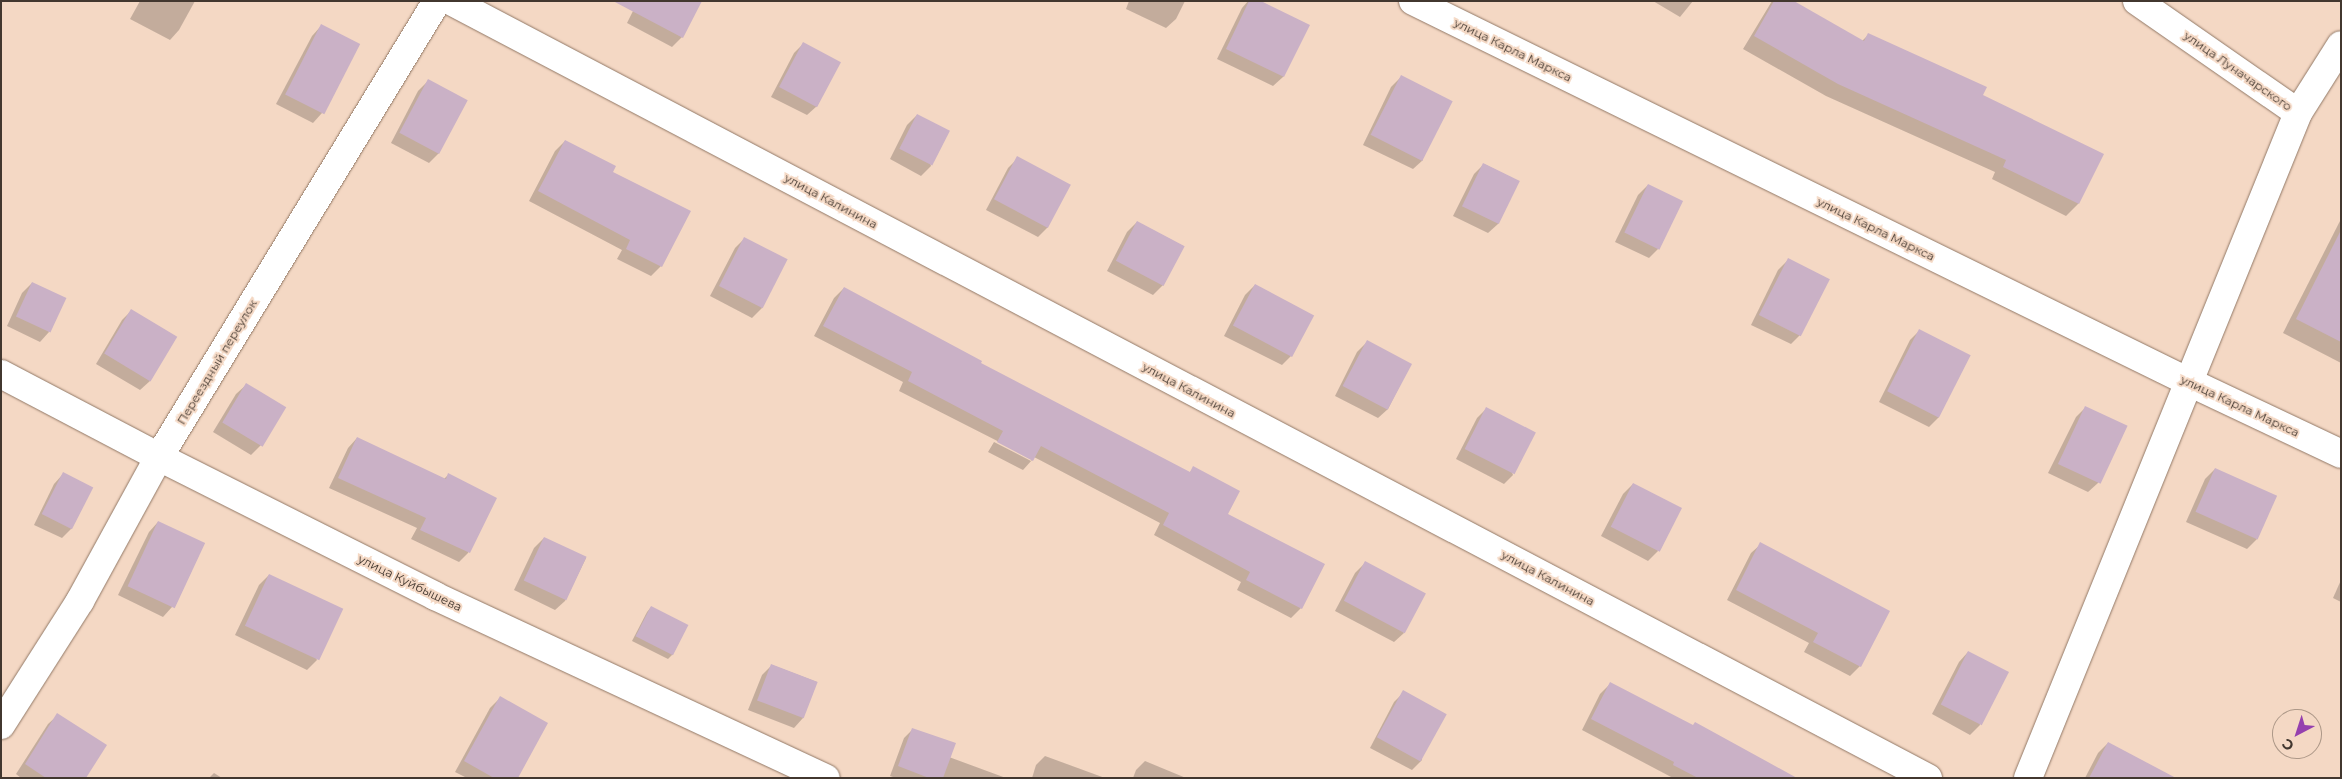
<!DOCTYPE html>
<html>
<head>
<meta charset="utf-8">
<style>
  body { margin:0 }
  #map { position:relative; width:2342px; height:779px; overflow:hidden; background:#f4d8c4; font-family:Montserrat,sans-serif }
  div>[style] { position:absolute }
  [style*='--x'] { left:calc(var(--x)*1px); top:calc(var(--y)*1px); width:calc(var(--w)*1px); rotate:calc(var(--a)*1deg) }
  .shadow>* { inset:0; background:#0003 }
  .building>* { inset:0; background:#cab1c6; transform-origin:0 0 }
  .roads { filter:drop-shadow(0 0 1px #917866) drop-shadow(0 0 1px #917866) }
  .street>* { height:28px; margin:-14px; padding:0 14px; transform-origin:14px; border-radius:14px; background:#fff }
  span { translate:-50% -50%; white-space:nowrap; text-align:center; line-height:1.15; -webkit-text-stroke:4px #f4d8c4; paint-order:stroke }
  .street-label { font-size:12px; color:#42372f }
  .frame { position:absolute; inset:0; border:2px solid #42372f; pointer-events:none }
  .north { position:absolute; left:2272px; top:709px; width:50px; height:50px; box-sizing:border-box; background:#f4d8c4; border:1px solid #ad9888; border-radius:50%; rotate:220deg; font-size:14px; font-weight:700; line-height:20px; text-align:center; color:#42372f }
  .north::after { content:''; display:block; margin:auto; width:18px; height:22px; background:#9540ae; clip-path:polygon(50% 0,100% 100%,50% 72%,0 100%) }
</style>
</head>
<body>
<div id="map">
  <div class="shadow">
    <i style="clip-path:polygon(140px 1px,195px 1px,179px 30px,170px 40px,130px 19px)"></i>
    <i style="clip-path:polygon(638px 1px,682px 37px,672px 47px,627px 23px)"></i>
    <i style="clip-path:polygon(1129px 1px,1185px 1px,1176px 19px,1166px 28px,1126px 9px)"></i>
    <i style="clip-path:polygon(1248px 1px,1259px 1px,1308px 26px,1283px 77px,1273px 86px,1217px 59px,1242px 8px)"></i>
    <i style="clip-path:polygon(1653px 1px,1693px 1px,1680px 17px)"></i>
    <i style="clip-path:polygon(1772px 1px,1792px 1px,1862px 41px,1868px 35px,1982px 96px,2102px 155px,2078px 204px,2066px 216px,1992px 179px,1995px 172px,1826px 96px,1743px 49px)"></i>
    <i style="clip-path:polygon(321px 26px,322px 113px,313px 123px,276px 104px,312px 36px)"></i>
    <i style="clip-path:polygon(803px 44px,839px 62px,817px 106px,807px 115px,771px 97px,794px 53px)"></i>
    <i style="clip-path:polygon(1401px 77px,1423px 160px,1413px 169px,1363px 145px,1391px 87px)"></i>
    <i style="clip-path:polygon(428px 81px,439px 153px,429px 163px,391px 143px,418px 91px)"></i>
    <i style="clip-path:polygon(917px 115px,931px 166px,921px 176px,890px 159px,907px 125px)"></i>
    <i style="clip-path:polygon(565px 141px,611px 172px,661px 266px,651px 276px,617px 259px,622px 250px,529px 201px,555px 151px)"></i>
    <i style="clip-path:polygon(1018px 158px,1048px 227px,1038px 237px,986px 210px,1008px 168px)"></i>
    <i style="clip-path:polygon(1484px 164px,1518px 181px,1498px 224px,1488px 233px,1453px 216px,1474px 174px)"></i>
    <i style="clip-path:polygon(1648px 185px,1659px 248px,1649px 258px,1615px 242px,1638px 195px)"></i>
    <i style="clip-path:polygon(2341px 219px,2341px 363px,2283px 333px)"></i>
    <i style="clip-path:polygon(1137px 222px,1183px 246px,1163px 285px,1153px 295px,1107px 271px,1127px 232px)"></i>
    <i style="clip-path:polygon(745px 238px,762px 308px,752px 318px,710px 296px,735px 248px)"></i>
    <i style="clip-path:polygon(1788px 260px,1828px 279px,1800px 335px,1791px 344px,1751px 325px,1778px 270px)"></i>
    <i style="clip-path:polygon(32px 283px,49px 332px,40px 342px,7px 326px,22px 293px)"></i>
    <i style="clip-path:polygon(1255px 285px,1312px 316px,1291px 356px,1282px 365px,1224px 336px,1245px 295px)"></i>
    <i style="clip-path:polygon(844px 288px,980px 364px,1189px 473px,1194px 468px,1226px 514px,1301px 608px,1291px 618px,1237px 590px,1241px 582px,1154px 535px,1160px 523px,1034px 457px,1032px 460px,1023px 470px,988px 452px,994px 442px,1031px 461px,1031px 458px,899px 391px,903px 382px,814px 336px,834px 298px)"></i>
    <i style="clip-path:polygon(131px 311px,175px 337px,150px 381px,140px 390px,96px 364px,122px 320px)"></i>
    <i style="clip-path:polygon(1919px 331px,1939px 417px,1929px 427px,1879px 402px,1910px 340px)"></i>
    <i style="clip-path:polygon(1367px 342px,1410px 365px,1388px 409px,1378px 418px,1335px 396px,1357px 352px)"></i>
    <i style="clip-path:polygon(246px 385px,261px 445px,251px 455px,213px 432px,236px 394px)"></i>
    <i style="clip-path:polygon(1487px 408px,1513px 475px,1504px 484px,1456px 459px,1477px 418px)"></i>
    <i style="clip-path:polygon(2085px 408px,2125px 427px,2098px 483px,2088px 492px,2048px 473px,2076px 417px)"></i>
    <i style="clip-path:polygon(357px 438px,444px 479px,448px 475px,495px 498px,468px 553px,459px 562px,411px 539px,417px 528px,329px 488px,348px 448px)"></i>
    <i style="clip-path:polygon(2215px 469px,2257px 539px,2247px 549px,2186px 522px,2205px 479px)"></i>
    <i style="clip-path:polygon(63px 474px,72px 528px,62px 538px,34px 525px,54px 484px)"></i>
    <i style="clip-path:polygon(1633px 484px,1658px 551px,1648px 561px,1601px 536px,1623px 494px)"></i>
    <i style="clip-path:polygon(158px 522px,172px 607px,163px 617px,118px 595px,149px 532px)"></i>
    <i style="clip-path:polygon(544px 538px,586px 558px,565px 601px,555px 610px,514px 590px,534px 548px)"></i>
    <i style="clip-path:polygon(1761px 544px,1860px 666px,1850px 676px,1804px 652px,1809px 643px,1727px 600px,1751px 553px)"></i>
    <i style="clip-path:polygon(1365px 563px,1404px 633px,1394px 642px,1335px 611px,1355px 573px)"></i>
    <i style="clip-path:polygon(269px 575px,317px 660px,307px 670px,235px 635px,259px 585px)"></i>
    <i style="clip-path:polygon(2341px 580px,2341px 602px,2333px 598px)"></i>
    <i style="clip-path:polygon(651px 607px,673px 654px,668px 659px,632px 641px,647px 612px)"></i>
    <i style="clip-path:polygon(1968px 652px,1980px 725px,1970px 735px,1932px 714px,1959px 662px)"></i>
    <i style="clip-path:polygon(772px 665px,817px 682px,803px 718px,794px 728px,748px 710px,762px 675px)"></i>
    <i style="clip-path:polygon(1610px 684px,1794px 778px,1673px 778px,1582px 730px,1600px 694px)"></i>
    <i style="clip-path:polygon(1404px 692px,1422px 760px,1412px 770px,1370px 748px,1394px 702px)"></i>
    <i style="clip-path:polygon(500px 698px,517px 778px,467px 778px,455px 772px,490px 708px)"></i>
    <i style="clip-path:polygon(58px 715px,84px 778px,21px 778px,16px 774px,48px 724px)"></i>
    <i style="clip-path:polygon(913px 729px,949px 757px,1006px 778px,896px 778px,890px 776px,904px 738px)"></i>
    <i style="clip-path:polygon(2108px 743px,2139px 778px,2085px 778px,2098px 753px)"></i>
    <i style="clip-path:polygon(1045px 756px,1105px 778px,1032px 778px,1036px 765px)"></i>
    <i style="clip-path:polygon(1145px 761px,1186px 778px,1133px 778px,1136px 770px)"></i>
    <i style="clip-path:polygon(214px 773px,222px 778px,209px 778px)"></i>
  </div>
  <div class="building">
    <i style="clip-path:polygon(613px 1px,702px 1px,683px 38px)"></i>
    <i style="clip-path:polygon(1249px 1px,1261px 1px,1310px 25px,1284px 77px,1226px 49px)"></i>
    <i style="clip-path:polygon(1774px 1px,1794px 1px,1864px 41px,1868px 33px,1987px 87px,1983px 95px,2104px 154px,2079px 204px,2003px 167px,2006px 160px,1838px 84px,1754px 36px)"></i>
    <i style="left:321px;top:24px;width:44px;height:79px;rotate:27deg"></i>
    <i style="left:803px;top:42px;width:43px;height:51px;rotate:28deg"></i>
    <i style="left:1401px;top:75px;width:58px;height:67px;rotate:27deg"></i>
    <i style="left:428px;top:79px;width:45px;height:61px;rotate:28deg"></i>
    <i style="left:917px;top:114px;width:37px;height:39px;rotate:27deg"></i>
    <i style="clip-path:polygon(565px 140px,616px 166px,613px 172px,691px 211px,662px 267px,626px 249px,630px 240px,538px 191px)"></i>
    <i style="left:1017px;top:156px;width:61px;height:49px;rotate:28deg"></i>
    <i style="left:1483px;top:163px;width:41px;height:48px;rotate:26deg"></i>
    <i style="left:1648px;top:184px;width:39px;height:54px;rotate:26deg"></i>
    <i style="left:1137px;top:221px;width:54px;height:45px;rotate:28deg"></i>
    <i style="clip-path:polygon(2341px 230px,2341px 342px,2296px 319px)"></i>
    <i style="left:744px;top:237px;width:49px;height:55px;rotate:27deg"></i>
    <i style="left:1788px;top:258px;width:47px;height:64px;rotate:27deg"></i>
    <i style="left:32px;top:282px;width:38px;height:38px;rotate:25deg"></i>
    <i style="left:1255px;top:284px;width:67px;height:47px;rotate:28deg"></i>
    <i style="clip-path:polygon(844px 287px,982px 361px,981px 363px,1190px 472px,1193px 466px,1240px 491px,1228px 514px,1325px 564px,1302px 609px,1246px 580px,1250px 572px,1163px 525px,1169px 513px,1041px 446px,1033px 461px,997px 442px,1003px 431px,908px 381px,912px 372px,823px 326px)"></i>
    <i style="left:131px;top:309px;width:54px;height:52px;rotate:31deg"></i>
    <i style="left:1919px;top:329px;width:58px;height:70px;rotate:27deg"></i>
    <i style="left:1367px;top:340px;width:51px;height:52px;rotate:28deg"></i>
    <i style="left:246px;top:383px;width:47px;height:46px;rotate:31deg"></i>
    <i style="left:2085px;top:406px;width:47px;height:64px;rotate:25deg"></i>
    <i style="left:1486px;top:407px;width:56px;height:47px;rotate:27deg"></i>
    <i style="clip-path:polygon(357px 437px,446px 479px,448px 473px,497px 498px,470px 553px,420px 530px,426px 518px,338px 478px)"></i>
    <i style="left:2215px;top:468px;width:68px;height:48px;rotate:24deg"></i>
    <i style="left:63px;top:472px;width:34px;height:47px;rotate:27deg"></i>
    <i style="left:1633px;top:483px;width:55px;height:49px;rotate:27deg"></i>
    <i style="left:158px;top:521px;width:52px;height:72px;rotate:25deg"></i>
    <i style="left:544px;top:537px;width:47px;height:48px;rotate:25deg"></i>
    <i style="clip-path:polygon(1760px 542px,1890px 611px,1861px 667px,1813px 642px,1818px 633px,1736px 590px)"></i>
    <i style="left:1365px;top:561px;width:69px;height:45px;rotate:28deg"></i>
    <i style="left:269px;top:574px;width:82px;height:57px;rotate:25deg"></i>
    <i style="left:651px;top:606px;width:42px;height:34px;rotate:27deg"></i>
    <i style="left:1968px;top:651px;width:46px;height:60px;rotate:27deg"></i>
    <i style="left:771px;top:664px;width:50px;height:39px;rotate:21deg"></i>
    <i style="clip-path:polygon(1610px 682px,1693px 725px,1695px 722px,1797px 778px,1698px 778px,1673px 765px,1674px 762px,1591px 719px)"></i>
    <i style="left:1403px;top:690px;width:50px;height:54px;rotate:29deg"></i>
    <i style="clip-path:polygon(500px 696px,548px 723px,518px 778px,494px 778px,464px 761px)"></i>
    <i style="clip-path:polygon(57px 713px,107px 745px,86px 778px,46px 778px,25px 764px)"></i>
    <i style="clip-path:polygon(912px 728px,956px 743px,943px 778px,929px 778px,898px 766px)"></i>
    <i style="clip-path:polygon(2108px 742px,2176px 778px,2089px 778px)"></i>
  </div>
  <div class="roads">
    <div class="street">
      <i style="--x:451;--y:1;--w:1669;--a:27.75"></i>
      <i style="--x:1413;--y:1;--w:864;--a:26.15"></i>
      <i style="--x:2189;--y:382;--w:168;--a:25.3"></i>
      <i style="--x:2137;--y:1;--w:196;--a:34.8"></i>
      <i style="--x:1;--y:374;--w:178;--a:27.7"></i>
      <i style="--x:159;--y:457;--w:309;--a:26.7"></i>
      <i style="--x:435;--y:596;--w:431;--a:25"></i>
      <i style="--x:1;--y:725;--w:147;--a:-57.5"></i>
      <i style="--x:80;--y:601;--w:164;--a:-61.3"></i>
      <i style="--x:159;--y:457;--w:534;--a:-58.63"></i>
      <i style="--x:2028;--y:778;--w:718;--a:-67.9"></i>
      <i style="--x:2298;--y:113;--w:80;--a:-57.7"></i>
    </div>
  </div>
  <div class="street-label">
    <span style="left:1513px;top:50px;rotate:26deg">улица Карла Маркса</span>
    <span style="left:2238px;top:71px;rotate:35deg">улица Луначарского</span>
    <span style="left:831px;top:201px;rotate:28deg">улица Калинина</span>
    <span style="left:1876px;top:229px;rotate:26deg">улица Карла Маркса</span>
    <span style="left:217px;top:362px;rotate:-59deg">Переездный переулок</span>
    <span style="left:1189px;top:390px;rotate:28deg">улица Калинина</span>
    <span style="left:2240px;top:406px;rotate:25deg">улица Карла Маркса</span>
    <span style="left:1548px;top:578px;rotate:28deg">улица Калинина</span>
    <span style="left:410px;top:583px;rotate:26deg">улица Куйбышева</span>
  </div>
  <div class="frame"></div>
  <div class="north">С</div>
</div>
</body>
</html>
